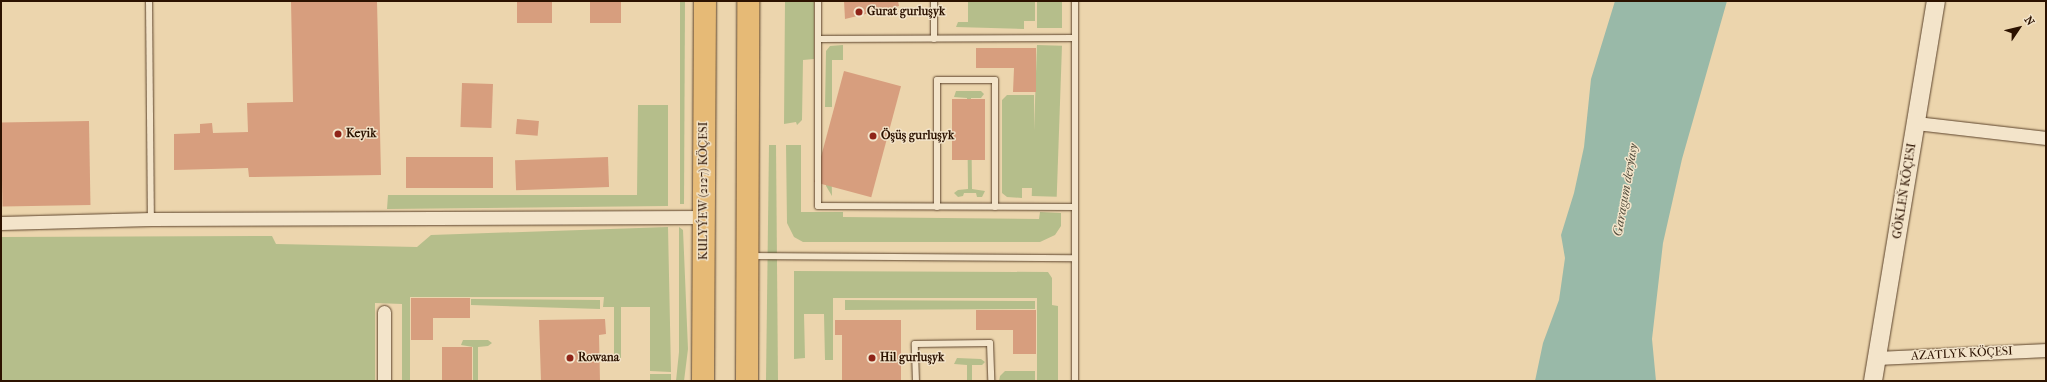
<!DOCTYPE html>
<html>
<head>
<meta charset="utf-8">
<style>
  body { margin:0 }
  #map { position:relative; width:2047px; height:382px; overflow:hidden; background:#ecd5ad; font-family:"IM FELL French Canon",serif }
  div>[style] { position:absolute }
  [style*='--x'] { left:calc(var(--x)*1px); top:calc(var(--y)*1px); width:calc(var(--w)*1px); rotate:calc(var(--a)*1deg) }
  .green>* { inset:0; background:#b5be8b; transform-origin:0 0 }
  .water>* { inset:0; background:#99b9a8 }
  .building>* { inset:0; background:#d79e7e; transform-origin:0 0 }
  .roads { filter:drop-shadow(0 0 1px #5c432b) drop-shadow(0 0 1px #5c432b) }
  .lane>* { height:6px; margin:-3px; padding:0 3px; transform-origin:3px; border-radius:3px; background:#f3e4ca }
  .street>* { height:13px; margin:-6.5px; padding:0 6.5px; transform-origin:6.5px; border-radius:6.5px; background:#f3e4ca }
  .secondary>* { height:18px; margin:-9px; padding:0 9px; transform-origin:9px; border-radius:9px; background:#f3e4ca }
  .highway>* { height:22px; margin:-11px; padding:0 11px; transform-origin:11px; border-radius:11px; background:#e6ba76 }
  .dots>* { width:11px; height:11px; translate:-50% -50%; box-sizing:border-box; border:2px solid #f3e4ca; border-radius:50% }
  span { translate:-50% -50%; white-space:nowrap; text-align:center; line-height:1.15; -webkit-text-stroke:3px #f3e4ca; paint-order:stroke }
  .poi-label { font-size:12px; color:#2c1200; font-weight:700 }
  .left { translate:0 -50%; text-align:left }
  .street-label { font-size:12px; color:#2c1200 }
  .water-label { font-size:13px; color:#524c3b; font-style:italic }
  .frame { position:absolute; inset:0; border:2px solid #2c1200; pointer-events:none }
  .north { position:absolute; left:1999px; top:8px; width:40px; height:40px; -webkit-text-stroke:3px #f3e4ca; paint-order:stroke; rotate:55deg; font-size:11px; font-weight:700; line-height:16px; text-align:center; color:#2c1200 }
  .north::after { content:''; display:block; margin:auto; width:14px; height:18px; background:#2c1200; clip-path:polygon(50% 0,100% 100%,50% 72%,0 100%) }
</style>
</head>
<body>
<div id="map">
  <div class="green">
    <i style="clip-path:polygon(680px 1px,685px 1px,684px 204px,680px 204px)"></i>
    <i style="clip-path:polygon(785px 1px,814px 1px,814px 59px,803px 60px,802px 120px,797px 125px,796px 122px,784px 124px)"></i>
    <i style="clip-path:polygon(968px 1px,1035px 1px,1035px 21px,1024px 21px,1024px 29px,956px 27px,958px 22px,968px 22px)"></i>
    <i style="left:1037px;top:1px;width:25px;height:27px"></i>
    <i style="clip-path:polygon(843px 45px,843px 60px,832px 60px,832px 107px,825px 107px,826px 51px,830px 46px)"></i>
    <i style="left:1037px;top:45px;width:25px;height:151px;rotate:2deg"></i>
    <i style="clip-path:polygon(956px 91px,981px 91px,984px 94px,981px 98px,971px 98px,972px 189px,985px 191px,982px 197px,977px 197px,976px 193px,964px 193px,963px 196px,958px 197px,954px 193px,958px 190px,968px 189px,967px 98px,954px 97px)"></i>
    <i style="clip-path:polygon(1007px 95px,1034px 95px,1034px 188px,1022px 188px,1022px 198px,1007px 197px,1002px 193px,1002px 100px)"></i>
    <i style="clip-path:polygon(638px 105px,668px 105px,668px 206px,387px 209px,388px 195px,637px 195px)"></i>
    <i style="clip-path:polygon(769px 145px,776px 145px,778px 381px,766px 381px)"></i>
    <i style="clip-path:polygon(786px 145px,801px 145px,801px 212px,843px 212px,843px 217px,1039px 219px,1040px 212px,1061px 213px,1061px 226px,1055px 235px,1040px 242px,803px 242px,794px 237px,787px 223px)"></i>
    <i style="clip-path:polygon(826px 148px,831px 148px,832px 196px,826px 186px)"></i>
    <i style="clip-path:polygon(668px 227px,671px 372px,650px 371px,650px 307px,621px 307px,621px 358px,614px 358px,614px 307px,603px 307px,604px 297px,410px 297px,410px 381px,402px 381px,402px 304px,375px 303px,375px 381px,1px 381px,1px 237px,272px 236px,276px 244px,417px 247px,431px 235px)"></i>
    <i style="clip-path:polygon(679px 227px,683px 230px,684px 253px,688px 349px,684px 381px,676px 381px,679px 352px)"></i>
    <i style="clip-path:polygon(794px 271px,1048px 272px,1052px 278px,1052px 305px,1058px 306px,1058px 381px,1037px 381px,1037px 298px,833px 298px,833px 360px,825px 360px,824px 314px,804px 314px,805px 358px,794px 359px)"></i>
    <i style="clip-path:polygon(471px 299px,600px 300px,600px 309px,471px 305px)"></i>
    <i style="clip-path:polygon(845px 300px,1035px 301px,1035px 309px,845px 310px)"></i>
    <i style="clip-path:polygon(463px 340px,488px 340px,492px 343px,488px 346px,478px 347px,478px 381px,473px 381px,473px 347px,461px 345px)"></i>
    <i style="clip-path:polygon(957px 358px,981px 359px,985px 362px,982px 365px,972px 365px,972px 381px,967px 381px,967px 365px,954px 364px)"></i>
    <i style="clip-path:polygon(1005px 371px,1035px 371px,1035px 381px,999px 381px,1000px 376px)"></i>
    <i style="left:650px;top:374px;width:21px;height:7px"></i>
  </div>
  <div class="water">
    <i style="clip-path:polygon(1615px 1px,1727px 1px,1682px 159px,1663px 243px,1652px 339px,1656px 381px,1535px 381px,1543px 343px,1559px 300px,1565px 258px,1561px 235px,1574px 193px,1584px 147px,1591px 79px)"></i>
  </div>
  <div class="building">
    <i style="clip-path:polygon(291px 1px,377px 1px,381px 175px,249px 177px,248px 168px,174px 170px,174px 134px,200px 133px,200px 124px,212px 123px,213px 133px,248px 132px,247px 103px,293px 102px)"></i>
    <i style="left:517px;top:1px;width:35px;height:22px"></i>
    <i style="left:590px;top:1px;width:31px;height:22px"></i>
    <i style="clip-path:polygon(844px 1px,898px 1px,899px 6px,845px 19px)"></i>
    <i style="clip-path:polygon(976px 48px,1036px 48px,1036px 92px,1013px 92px,1014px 68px,976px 68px)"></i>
    <i style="left:844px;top:71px;width:59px;height:115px;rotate:15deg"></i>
    <i style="left:462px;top:83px;width:31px;height:44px;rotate:2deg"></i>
    <i style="left:952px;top:99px;width:33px;height:61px"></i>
    <i style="left:517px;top:119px;width:22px;height:15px;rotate:5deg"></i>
    <i style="left:89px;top:121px;width:84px;height:88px;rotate:89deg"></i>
    <i style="left:493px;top:157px;width:31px;height:87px;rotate:90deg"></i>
    <i style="left:608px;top:157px;width:30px;height:93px;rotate:88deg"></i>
    <i style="clip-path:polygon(411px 298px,470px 298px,470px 318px,433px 318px,433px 340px,411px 340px)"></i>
    <i style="clip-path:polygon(976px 310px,1036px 310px,1036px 354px,1013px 354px,1013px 330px,976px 330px)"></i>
    <i style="clip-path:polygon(605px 319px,606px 334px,599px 335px,600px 381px,541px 381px,539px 320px)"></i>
    <i style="clip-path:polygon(835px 320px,901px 320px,901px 381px,842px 381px,842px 335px,835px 335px)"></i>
    <i style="left:442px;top:347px;width:30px;height:34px"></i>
  </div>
  <div class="roads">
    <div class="lane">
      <i style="--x:149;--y:1;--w:218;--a:89.5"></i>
      <i style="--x:818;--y:1;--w:205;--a:90"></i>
      <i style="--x:818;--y:206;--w:257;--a:0.2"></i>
      <i style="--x:1075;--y:1;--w:380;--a:90"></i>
      <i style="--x:818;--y:39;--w:257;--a:-0.2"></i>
      <i style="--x:934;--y:39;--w:38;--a:-90"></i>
      <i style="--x:937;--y:207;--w:127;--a:-90"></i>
      <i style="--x:937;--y:80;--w:58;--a:0"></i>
      <i style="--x:995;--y:80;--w:127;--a:90"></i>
      <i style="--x:751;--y:256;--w:324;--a:0.4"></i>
      <i style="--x:916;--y:381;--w:37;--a:-92"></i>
      <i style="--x:915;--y:344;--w:75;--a:-0.8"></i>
      <i style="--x:990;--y:343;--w:38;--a:88"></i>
    </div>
    <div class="street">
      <i style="--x:1916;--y:123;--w:131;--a:6.6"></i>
      <i style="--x:1;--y:223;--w:150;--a:-1.5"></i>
      <i style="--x:151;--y:219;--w:553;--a:-0.21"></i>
      <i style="--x:1878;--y:358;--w:168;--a:-2.7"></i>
      <i style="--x:384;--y:381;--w:69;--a:-90"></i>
    </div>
    <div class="secondary">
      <i style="--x:1873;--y:381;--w:385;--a:-80.6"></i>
    </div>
    <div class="highway">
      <i style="--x:703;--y:381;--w:380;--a:-89.7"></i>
      <i style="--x:747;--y:381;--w:380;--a:-89.8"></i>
    </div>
  </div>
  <div class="dots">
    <i style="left:859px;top:12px;background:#8f2418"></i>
    <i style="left:338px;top:134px;background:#8f2418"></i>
    <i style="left:873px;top:136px;background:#8f2418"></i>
    <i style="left:570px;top:358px;background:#8f2418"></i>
    <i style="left:872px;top:358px;background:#8f2418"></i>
  </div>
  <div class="poi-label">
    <span class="left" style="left:867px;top:12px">Gurat gurluşyk</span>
    <span class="left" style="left:346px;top:134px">Keyik</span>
    <span class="left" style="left:881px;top:136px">Öşüş gurluşyk</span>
    <span class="left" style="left:578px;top:358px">Rowana</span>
    <span class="left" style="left:880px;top:358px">Hil gurluşyk</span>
  </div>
  <div class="street-label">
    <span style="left:704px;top:191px;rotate:-90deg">KULYÝEW (2127) KÖÇESI</span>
    <span style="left:1905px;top:191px;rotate:-81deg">GÖKLEŇ KÖÇESI</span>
    <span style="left:1962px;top:354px;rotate:-3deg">AZATLYK KÖÇESI</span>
  </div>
  <div class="water-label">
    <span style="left:1626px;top:190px;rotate:-80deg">Garagum derýasy</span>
  </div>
  <div class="frame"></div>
  <div class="north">N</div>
</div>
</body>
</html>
